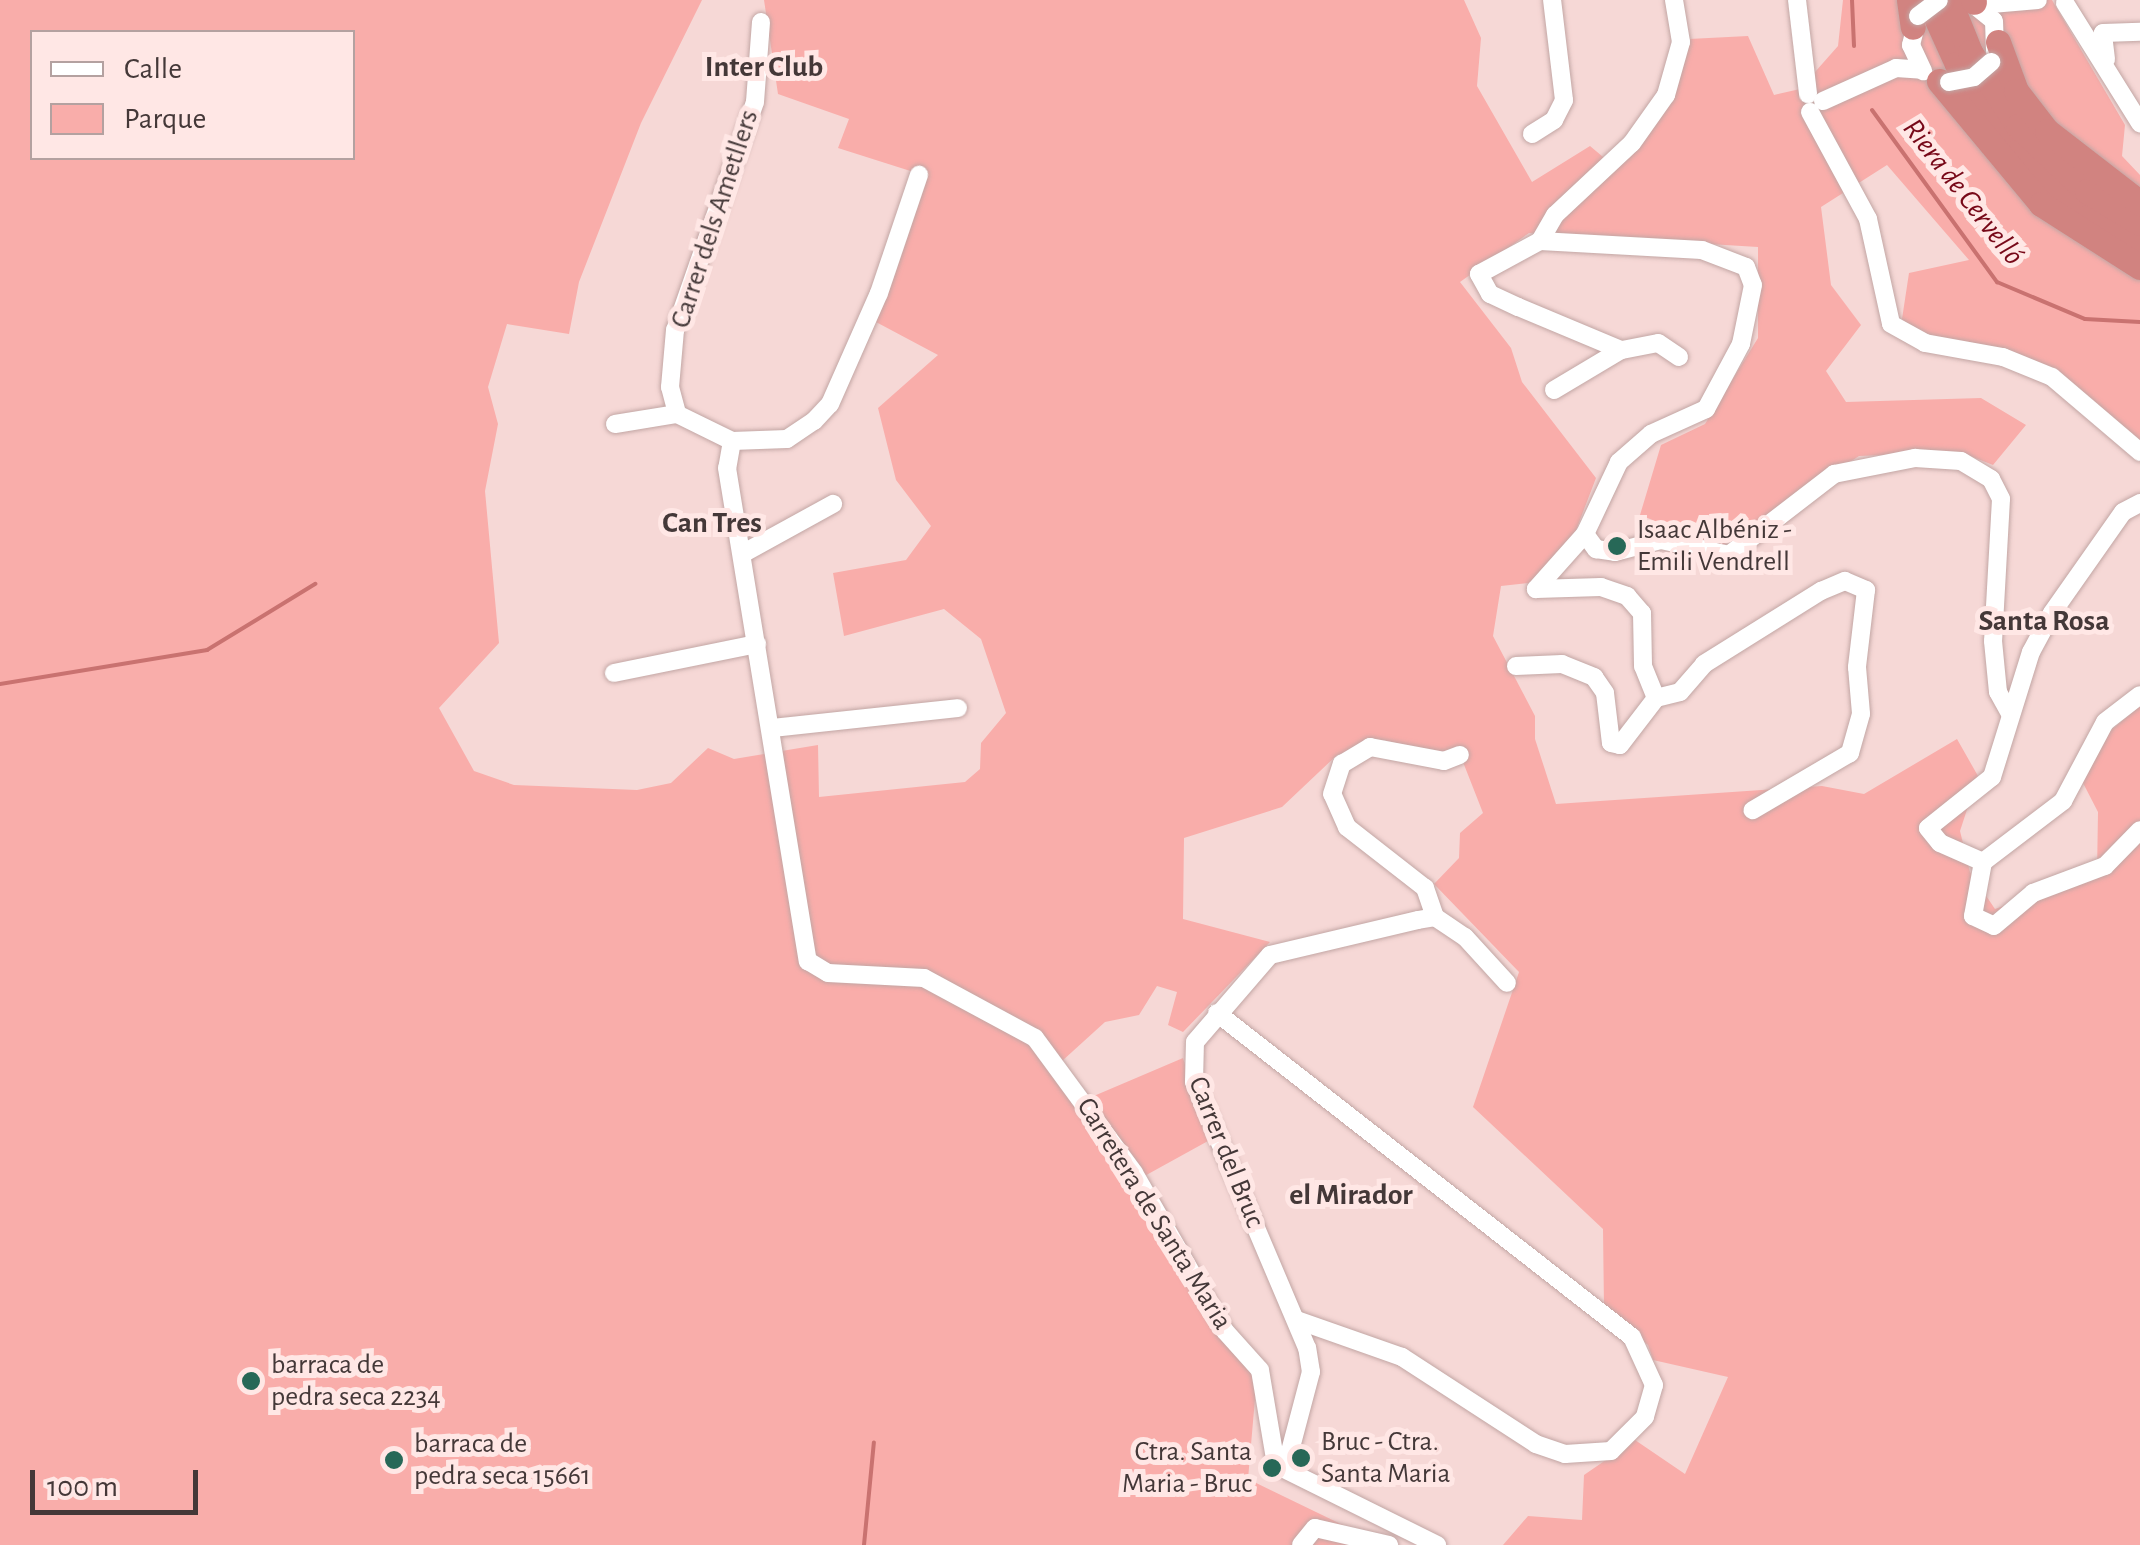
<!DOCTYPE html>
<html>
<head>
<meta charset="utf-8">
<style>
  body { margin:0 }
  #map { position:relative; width:2140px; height:1545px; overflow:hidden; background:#f6d8d6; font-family:"Alegreya Sans",sans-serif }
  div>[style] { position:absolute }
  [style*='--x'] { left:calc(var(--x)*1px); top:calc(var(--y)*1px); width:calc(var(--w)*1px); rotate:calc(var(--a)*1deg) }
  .green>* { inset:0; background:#f9adaa }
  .stream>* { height:4px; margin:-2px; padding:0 2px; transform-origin:2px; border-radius:2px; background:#c97270 }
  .roads { filter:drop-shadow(0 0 2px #c2a6a4) drop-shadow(0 0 2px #c2a6a4) }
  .minor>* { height:18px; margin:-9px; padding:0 9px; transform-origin:9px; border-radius:9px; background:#fff }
  .highway>* { height:25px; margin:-12.5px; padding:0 12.5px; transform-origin:12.5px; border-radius:12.5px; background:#d18380 }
  .bridges { filter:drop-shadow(0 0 2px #c2a6a4) drop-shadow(0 0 2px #c2a6a4) }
  .minor-bridge>* { height:18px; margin:-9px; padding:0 9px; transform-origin:9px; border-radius:9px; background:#fff }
  .dots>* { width:28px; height:28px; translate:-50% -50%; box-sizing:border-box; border:5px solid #ffe7e5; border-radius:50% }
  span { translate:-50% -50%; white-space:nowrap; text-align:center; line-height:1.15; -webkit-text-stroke:10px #ffe7e5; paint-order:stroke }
  .street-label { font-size:28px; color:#443838 }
  .poi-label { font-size:28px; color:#443838 }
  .left { translate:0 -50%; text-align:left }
  .right { translate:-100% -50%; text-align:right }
  .neighbourhood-label { font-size:30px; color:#443838; font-weight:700 }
  .water-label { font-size:30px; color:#770818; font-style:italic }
  .legend { position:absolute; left:30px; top:30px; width:325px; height:130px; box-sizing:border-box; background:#ffe7e5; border:2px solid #b4a1a0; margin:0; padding:12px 18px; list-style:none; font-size:30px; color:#443838 }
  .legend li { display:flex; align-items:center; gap:20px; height:50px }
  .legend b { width:50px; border:2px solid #b4a1a0 }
  .scale { position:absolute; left:30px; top:1470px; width:168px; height:45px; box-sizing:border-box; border:5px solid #443838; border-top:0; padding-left:12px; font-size:30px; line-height:35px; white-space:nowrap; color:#443838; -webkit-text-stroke:8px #ffe7e5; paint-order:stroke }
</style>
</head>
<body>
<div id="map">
  <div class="green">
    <i style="clip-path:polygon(evenodd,0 0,702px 0,641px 123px,579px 282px,569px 334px,507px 324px,488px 387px,498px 424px,485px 491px,499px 643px,439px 708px,474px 771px,514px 785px,637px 790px,671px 783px,708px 748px,734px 759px,818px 745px,819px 797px,965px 782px,980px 769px,981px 743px,1006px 713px,981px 639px,944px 609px,844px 636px,833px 573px,906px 560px,931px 526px,896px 480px,878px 408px,938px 355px,876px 322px,923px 175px,838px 148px,849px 119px,778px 94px,764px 0,1464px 0,1481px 38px,1477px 86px,1532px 182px,1590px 146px,1615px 167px,1659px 120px,1689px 39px,1748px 36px,1774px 95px,1800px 89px,1838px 46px,1843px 0,2052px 0,2125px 125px,2122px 156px,2140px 175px,2140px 442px,2054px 371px,1915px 335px,1902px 319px,1909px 273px,1969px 260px,1887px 165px,1821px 207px,1831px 285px,1861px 325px,1826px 371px,1846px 402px,1981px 398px,2026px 425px,1993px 465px,1960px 452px,1859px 456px,1720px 547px,1640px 515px,1661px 445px,1705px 424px,1758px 338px,1758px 247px,1529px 233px,1460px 282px,1511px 348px,1522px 382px,1596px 478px,1557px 580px,1501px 586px,1493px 636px,1535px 716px,1535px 739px,1556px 804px,1822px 786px,1864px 794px,1957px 739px,1978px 776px,1960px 831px,1970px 872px,1995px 909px,2097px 873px,2098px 812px,2082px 781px,2109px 732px,2140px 706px,2140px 1545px,1503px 1545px,1528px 1516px,1582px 1520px,1584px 1475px,1635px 1440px,1685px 1474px,1728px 1377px,1653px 1360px,1648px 1345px,1604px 1308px,1603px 1229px,1473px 1107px,1519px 972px,1434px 884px,1459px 858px,1460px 833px,1483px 813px,1463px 762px,1384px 740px,1337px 755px,1282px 807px,1184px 838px,1183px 919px,1270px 942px,1183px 1032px,1168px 1025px,1177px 992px,1157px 986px,1139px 1015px,1105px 1022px,1051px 1071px,1075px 1104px,1183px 1058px,1208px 1141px,1130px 1184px,1150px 1230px,1257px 1376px,1248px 1479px,1384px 1545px,0 1545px,0 0,32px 32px,352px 32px,352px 158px,32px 158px,32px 32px)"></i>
  </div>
  <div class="stream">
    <i style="--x:1852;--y:0;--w:46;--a:87.5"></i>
    <i style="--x:1872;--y:110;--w:213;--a:54"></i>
    <i style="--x:1997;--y:282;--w:95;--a:22.8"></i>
    <i style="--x:2085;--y:319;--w:55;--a:3.1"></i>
    <i style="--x:0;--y:684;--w:210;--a:-9.3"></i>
    <i style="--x:207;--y:650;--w:127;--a:-31.4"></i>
    <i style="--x:864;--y:1545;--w:103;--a:-84.5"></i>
  </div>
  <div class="roads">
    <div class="minor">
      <i style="--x:1797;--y:0;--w:95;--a:83.3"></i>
      <i style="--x:1968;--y:0;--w:33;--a:39"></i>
      <i style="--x:1994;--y:21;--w:31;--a:88"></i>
      <i style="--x:2065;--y:3;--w:142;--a:58"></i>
      <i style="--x:1980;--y:5;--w:58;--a:-4.9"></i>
      <i style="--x:1918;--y:17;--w:29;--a:104"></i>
      <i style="--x:1911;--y:45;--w:29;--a:65"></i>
      <i style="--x:761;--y:22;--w:80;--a:94.3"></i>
      <i style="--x:755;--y:102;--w:242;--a:109.3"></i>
      <i style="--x:675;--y:330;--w:57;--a:95"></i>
      <i style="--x:670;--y:387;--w:28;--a:75"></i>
      <i style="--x:677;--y:414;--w:61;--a:26.1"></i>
      <i style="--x:732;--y:441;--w:55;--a:-2.1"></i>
      <i style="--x:787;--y:439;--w:32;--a:-34"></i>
      <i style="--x:814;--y:421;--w:23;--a:-47"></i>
      <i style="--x:830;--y:404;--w:121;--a:-66.2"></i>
      <i style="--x:879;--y:293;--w:125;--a:-71.3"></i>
      <i style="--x:2106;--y:59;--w:26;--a:-97"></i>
      <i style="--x:2103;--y:33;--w:37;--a:-2"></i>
      <i style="--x:1823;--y:101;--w:80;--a:-24.3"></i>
      <i style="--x:1896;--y:68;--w:26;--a:4"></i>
      <i style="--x:1810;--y:112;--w:122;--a:61.5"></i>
      <i style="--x:1868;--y:219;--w:107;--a:77.6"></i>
      <i style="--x:1891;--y:324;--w:39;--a:29"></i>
      <i style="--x:1925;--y:343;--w:79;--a:10.2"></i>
      <i style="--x:2003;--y:357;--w:53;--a:22.2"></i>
      <i style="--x:2052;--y:377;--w:116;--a:40.4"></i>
      <i style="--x:1532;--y:134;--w:26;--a:-32"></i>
      <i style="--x:1554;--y:120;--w:22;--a:-63"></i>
      <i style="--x:1564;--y:100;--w:101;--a:-96.8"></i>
      <i style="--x:1540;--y:241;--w:30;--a:-60"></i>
      <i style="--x:1555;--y:215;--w:105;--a:-43.1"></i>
      <i style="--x:1632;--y:143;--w:59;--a:-54.7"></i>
      <i style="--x:1666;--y:95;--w:55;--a:-74.2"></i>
      <i style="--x:1681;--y:42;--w:43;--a:-99.5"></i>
      <i style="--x:1679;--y:357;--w:25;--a:-146"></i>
      <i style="--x:1658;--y:343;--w:38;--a:169"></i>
      <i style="--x:1621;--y:350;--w:112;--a:-157.3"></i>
      <i style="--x:1518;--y:307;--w:31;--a:-155"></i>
      <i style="--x:1490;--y:294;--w:23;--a:-119"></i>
      <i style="--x:1479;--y:274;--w:69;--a:-28.4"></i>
      <i style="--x:1540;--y:241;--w:162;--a:3.2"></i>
      <i style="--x:1702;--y:250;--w:47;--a:21.1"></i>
      <i style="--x:1746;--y:267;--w:19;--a:69"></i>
      <i style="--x:1753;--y:285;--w:60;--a:101.5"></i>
      <i style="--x:1741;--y:344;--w:74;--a:118.3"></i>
      <i style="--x:1706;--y:409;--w:60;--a:155.6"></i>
      <i style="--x:1651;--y:434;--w:43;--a:138.8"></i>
      <i style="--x:1619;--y:462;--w:80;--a:115.3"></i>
      <i style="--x:1585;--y:534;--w:74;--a:131.7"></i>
      <i style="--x:1536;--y:589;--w:65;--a:-1.8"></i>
      <i style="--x:1601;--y:587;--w:28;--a:19"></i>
      <i style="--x:1627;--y:596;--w:23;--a:49"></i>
      <i style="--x:1642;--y:613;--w:53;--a:88.9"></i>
      <i style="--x:1643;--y:666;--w:35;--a:68"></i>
      <i style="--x:1656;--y:698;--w:25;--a:-14"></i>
      <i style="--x:1680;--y:692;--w:37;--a:-49"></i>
      <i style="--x:1704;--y:664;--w:138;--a:-32"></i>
      <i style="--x:1821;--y:591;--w:26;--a:-23"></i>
      <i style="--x:1845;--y:581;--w:23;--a:23"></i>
      <i style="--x:1866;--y:590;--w:78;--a:96.7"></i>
      <i style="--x:1857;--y:667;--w:47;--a:85.1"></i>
      <i style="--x:1861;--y:714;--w:41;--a:105.8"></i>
      <i style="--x:1850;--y:753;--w:113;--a:149.6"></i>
      <i style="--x:1554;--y:390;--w:78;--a:-30.8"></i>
      <i style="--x:615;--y:424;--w:63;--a:-9.2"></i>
      <i style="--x:732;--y:441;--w:27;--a:100"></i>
      <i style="--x:727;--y:468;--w:500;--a:80.7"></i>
      <i style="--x:808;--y:961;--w:23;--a:31"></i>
      <i style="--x:828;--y:973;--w:96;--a:3"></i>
      <i style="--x:924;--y:978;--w:126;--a:28.4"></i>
      <i style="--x:1035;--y:1038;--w:167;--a:53.7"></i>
      <i style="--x:1134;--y:1173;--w:182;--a:60.1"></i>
      <i style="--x:1225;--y:1331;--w:52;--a:48.1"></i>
      <i style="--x:1260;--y:1370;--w:96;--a:80.4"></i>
      <i style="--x:1276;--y:1465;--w:180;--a:26.4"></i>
      <i style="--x:1585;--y:534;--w:19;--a:54"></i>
      <i style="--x:1596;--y:549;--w:19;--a:9"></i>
      <i style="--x:1615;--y:552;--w:48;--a:-14.6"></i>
      <i style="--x:1661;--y:540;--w:70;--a:12.4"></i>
      <i style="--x:1729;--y:555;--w:133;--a:-37.6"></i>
      <i style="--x:1834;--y:474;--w:83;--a:-11.2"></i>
      <i style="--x:1915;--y:458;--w:46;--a:3.7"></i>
      <i style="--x:1961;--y:461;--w:35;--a:31"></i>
      <i style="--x:1991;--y:479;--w:22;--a:63"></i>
      <i style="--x:2001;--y:499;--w:142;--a:93.2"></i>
      <i style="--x:1993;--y:641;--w:51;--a:84.4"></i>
      <i style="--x:1998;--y:692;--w:26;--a:61"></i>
      <i style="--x:742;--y:554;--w:104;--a:-28.8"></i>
      <i style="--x:1516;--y:666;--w:46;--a:-2.5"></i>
      <i style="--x:1562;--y:664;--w:35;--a:22"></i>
      <i style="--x:1594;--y:677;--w:19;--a:55"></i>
      <i style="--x:1605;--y:693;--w:50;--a:83.2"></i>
      <i style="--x:1611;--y:743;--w:9;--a:13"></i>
      <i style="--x:1620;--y:745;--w:59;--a:-52.5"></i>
      <i style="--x:614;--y:673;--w:146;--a:-11.5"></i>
      <i style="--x:772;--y:728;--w:187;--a:-6.1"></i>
      <i style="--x:1983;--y:862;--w:47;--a:-156.2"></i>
      <i style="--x:1940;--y:843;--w:19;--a:-129"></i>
      <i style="--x:1928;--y:828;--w:82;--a:-38.6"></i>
      <i style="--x:1992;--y:777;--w:131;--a:-72.7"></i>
      <i style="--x:2031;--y:652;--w:44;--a:-61.7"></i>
      <i style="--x:2052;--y:613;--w:123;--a:-54.9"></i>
      <i style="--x:2123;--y:512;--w:19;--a:-28"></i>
      <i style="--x:1983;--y:862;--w:55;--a:100.5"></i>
      <i style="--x:1973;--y:916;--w:23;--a:25"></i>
      <i style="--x:1994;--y:926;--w:51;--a:-40.2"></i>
      <i style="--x:2033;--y:893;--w:77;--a:-20.6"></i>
      <i style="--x:2105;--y:866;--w:50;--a:-45.8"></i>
      <i style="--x:1983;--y:862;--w:101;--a:-37.3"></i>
      <i style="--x:2063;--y:801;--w:89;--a:-62"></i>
      <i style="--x:2105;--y:722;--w:44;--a:-37.6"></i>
      <i style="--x:1435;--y:917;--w:31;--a:-109"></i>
      <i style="--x:1425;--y:888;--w:99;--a:-142"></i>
      <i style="--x:1347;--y:827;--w:36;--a:-114"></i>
      <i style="--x:1332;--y:794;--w:32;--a:-72"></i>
      <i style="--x:1342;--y:764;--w:33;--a:-31"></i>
      <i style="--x:1370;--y:747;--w:75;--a:10.7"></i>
      <i style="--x:1444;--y:761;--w:17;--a:-21"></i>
      <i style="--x:1217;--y:1013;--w:526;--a:37.98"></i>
      <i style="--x:1632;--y:1337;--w:53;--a:65.4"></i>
      <i style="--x:1654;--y:1385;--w:33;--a:106"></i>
      <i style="--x:1645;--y:1417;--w:48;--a:135"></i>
      <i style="--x:1611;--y:1451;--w:46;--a:176.3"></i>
      <i style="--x:1565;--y:1454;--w:31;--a:-161"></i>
      <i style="--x:1536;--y:1444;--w:160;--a:-147"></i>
      <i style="--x:1402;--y:1357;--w:111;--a:-160.6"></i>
      <i style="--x:1289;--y:1455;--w:86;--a:-75.2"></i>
      <i style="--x:1311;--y:1372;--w:24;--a:-99"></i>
      <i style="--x:1307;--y:1348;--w:289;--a:-113"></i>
      <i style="--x:1194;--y:1082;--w:40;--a:-88.6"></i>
      <i style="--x:1195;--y:1042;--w:115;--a:-49.2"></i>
      <i style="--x:1270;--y:955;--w:152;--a:-13.3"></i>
      <i style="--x:1418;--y:920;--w:17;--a:-10"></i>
      <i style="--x:1435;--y:917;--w:36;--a:34"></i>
      <i style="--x:1465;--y:937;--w:62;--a:47.6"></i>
      <i style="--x:1301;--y:1545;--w:22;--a:-51"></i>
      <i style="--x:1315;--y:1528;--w:76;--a:12.9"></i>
    </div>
    <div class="highway">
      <i style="--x:1909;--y:0;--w:27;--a:82"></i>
      <i style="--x:1928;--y:0;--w:70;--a:65.6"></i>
      <i style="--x:1957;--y:64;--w:106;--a:56.2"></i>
      <i style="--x:2016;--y:152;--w:98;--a:40.9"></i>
      <i style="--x:2090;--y:216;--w:58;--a:31"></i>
      <i style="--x:1949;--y:0;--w:56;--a:68"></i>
      <i style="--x:1970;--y:52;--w:88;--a:57"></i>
      <i style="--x:2018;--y:126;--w:95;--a:43.3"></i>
      <i style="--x:2087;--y:191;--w:62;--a:31.1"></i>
      <i style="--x:1973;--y:0;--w:2;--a:63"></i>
      <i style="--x:1998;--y:42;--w:52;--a:69.8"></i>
      <i style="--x:2016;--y:91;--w:51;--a:52.2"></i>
      <i style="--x:2047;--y:131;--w:118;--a:37.7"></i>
      <i style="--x:1939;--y:81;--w:160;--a:50.3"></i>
      <i style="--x:2041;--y:204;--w:117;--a:32.5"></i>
    </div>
  </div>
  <div class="bridges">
    <div class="minor-bridge">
      <i style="--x:1918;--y:16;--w:26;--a:-37"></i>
      <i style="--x:1949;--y:82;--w:25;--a:-11"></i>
      <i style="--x:1974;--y:77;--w:23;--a:-41"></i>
    </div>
  </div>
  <div class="dots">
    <i style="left:1617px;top:546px;background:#276857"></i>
    <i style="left:251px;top:1381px;background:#276857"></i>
    <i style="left:1301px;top:1458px;background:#276857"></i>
    <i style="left:394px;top:1460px;background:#276857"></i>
    <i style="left:1272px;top:1468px;background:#276857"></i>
  </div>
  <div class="street-label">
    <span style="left:715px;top:219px;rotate:-72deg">Carrer dels Ametllers</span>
    <span style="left:1226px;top:1152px;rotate:68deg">Carrer del Bruc</span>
    <span style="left:1154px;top:1214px;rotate:58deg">Carretera de Santa Maria</span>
  </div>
  <div class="poi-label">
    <span class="left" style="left:1637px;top:546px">Isaac Albéniz -<br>Emili Vendrell</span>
    <span class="left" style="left:271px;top:1381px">barraca de<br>pedra seca 2234</span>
    <span class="left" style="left:1321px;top:1458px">Bruc - Ctra.<br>Santa Maria</span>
    <span class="left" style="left:414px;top:1460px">barraca de<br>pedra seca 15661</span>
    <span class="right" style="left:1252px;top:1468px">Ctra. Santa<br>Maria - Bruc</span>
  </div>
  <div class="neighbourhood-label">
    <span style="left:764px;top:67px">Inter Club</span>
    <span style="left:712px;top:523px">Can Tres</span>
    <span style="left:2044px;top:621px">Santa Rosa</span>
    <span style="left:1351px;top:1195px">el Mirador</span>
  </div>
  <div class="water-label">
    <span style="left:1963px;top:192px;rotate:52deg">Riera de Cervelló</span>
  </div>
  <ul class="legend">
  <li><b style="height:12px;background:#fff"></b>Calle</li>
  <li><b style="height:28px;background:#f9adaa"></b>Parque</li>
  </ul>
  <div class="scale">100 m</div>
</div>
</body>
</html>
